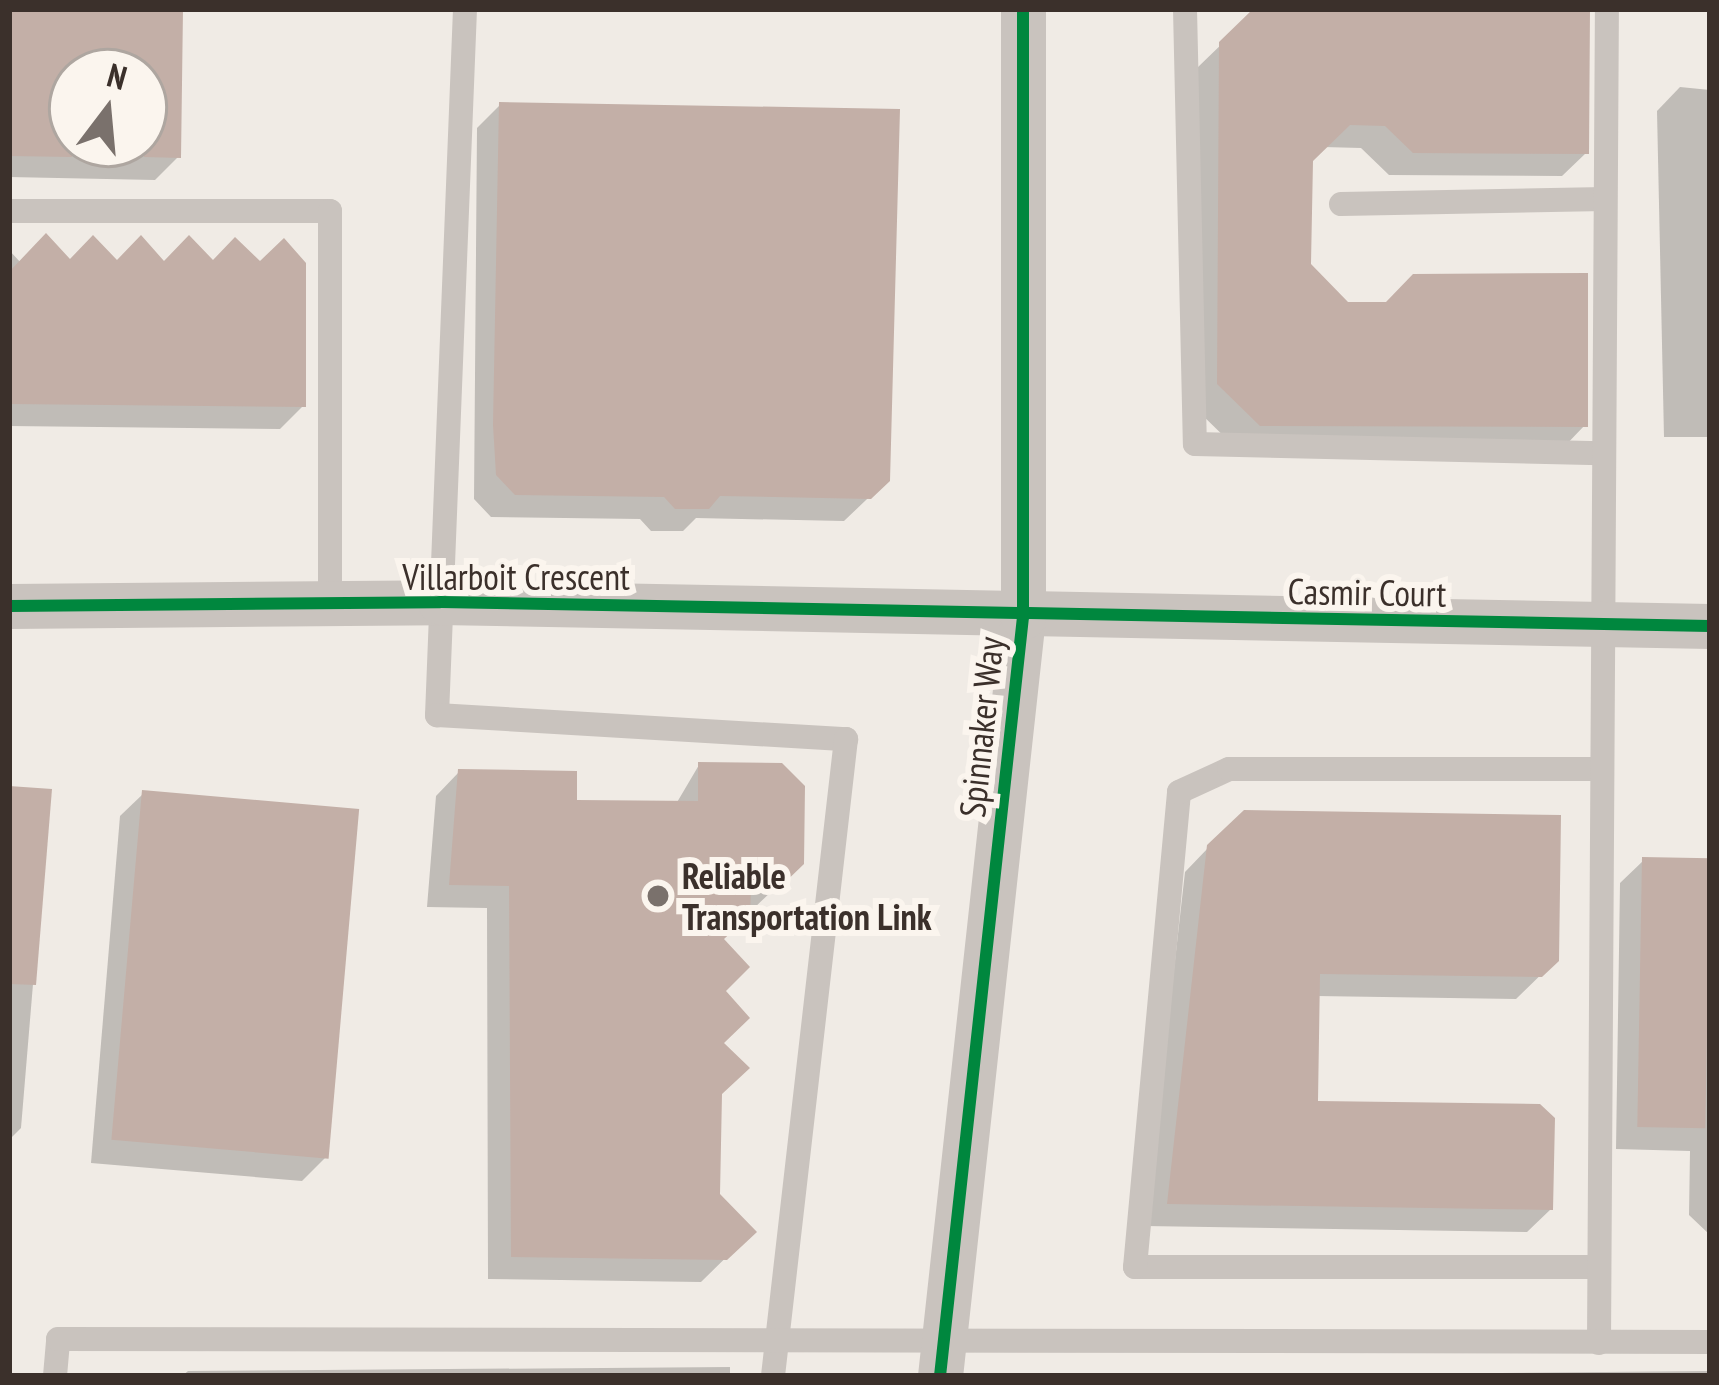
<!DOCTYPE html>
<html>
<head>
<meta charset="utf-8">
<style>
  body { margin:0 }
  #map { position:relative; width:1719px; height:1385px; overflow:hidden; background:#f0ebe5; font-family:"PT Sans Narrow",sans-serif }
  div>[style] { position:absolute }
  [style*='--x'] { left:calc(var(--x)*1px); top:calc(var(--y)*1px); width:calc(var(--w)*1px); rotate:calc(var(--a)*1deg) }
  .shadow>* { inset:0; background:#0003 }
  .building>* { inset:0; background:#c3afa7; transform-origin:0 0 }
  .service>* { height:24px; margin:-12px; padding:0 12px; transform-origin:12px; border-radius:12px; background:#c9c3be }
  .minor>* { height:45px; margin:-22.5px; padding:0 22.5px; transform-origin:22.5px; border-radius:22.5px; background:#c9c3be }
  .cycleway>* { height:12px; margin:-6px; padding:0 6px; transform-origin:6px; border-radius:6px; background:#00873e }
  .dots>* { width:33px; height:33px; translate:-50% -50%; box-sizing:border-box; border:6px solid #fbf5ee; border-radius:50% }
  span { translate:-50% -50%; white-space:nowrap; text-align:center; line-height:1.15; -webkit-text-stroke:12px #fbf5ee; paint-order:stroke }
  .street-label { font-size:36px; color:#3b302b }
  .poi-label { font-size:36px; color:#3b302b; font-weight:700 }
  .left { translate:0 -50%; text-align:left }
  .frame { position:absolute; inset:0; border:12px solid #3b302b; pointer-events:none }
  .north { position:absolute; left:48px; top:48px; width:120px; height:120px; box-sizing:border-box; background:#fbf5ee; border:3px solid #aea6a0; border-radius:50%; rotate:16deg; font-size:33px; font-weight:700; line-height:48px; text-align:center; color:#3b302b }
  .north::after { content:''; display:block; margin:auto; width:42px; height:54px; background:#7a716c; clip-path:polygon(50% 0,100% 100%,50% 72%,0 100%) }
</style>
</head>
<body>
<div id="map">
  <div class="shadow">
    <i style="clip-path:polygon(evenodd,9px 9px,180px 9px,178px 157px,155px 180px,9px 177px,9px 9px,72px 72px,144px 72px,144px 144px,72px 144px,72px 72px)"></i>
    <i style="clip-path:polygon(1258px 9px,1587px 9px,1586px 153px,1562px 176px,1389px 175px,1361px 148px,1323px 147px,1310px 160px,1308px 265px,1347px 305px,1585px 425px,1562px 449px,1236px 448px,1195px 408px,1197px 68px)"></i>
    <i style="clip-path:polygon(1680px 87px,1710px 90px,1710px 437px,1664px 437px,1657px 111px)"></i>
    <i style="clip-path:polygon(500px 105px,887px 480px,844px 521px,696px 518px,683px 531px,651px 531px,640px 519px,491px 517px,474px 499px,477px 128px)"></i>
    <i style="clip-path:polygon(9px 250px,21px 263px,212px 264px,303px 406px,280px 429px,9px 426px)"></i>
    <i style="clip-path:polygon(699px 765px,801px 863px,721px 940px,717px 1196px,752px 1232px,701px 1282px,488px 1279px,487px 908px,427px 907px,436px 796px,459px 772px,574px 803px,676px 804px)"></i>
    <i style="clip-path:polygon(9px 789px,49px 792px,21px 1128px,9px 1140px)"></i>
    <i style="clip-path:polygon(144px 793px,325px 1158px,302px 1181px,91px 1163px,120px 816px)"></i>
    <i style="clip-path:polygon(1209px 847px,1556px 960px,1516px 999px,1316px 996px,1315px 1104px,1551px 1209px,1527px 1232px,1145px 1226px,1185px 872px)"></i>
    <i style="clip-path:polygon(1644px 860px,1710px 861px,1710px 1235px,1689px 1215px,1690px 1151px,1616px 1149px,1620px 883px)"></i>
    <i style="clip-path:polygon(730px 1367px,730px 1376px,182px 1376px,188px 1371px)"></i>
    <i style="clip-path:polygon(1710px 1371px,1710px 1376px,1186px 1376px,1187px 1376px)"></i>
  </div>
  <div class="building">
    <i style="clip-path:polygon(9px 9px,183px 9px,181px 158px,144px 157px,144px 72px,72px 72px,72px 157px,9px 156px)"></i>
    <i style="clip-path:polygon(1253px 9px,1590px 9px,1589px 154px,1413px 153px,1385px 126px,1350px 125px,1313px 161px,1311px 264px,1348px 302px,1386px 302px,1413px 274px,1588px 273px,1588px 427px,1260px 426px,1217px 384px,1219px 42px)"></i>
    <i style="clip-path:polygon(499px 102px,900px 109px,890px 481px,871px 499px,720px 496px,709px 509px,675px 509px,664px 497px,515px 495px,496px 475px,493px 425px)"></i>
    <i style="clip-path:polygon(46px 233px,70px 259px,93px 235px,117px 260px,141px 235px,164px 261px,189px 235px,213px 260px,235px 237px,260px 261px,284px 238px,306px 263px,306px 407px,9px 404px,9px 272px)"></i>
    <i style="clip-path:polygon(698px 762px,782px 763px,805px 786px,804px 864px,776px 891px,751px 890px,750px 915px,724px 939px,750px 967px,726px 991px,750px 1018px,724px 1043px,750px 1068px,722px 1094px,720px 1194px,757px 1232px,727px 1260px,511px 1257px,509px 886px,449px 885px,458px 769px,577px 771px,577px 800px,698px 801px)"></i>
    <i style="clip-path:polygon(9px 786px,52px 789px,36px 985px,9px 984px)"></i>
    <i style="left:142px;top:790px;width:218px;height:351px;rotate:5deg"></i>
    <i style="clip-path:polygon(1244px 810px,1561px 815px,1559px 961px,1542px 977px,1320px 974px,1318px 1101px,1540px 1104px,1555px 1118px,1553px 1210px,1167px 1204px,1207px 845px)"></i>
    <i style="left:1642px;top:857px;width:68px;height:270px;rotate:1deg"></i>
  </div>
  <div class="service">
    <i style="--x:465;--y:9;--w:707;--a:92.27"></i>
    <i style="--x:437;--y:715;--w:410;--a:3.4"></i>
    <i style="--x:846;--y:739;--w:641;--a:96.54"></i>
    <i style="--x:1185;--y:9;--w:435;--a:88.7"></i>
    <i style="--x:1195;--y:444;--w:406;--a:1.3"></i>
    <i style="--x:1341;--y:204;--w:264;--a:-1.1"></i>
    <i style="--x:9;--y:211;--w:321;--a:0"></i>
    <i style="--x:330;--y:211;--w:398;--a:90"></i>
    <i style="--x:1599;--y:1267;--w:464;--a:180"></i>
    <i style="--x:1135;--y:1267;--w:477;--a:-84.7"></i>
    <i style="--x:1179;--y:792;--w:55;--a:-24.7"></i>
    <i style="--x:1229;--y:769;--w:370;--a:0"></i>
    <i style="--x:1599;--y:1343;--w:1334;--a:-89.66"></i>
    <i style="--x:55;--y:1376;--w:37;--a:-85"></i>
    <i style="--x:58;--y:1339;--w:1652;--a:0.1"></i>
  </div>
  <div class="minor">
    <i style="--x:9;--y:606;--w:431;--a:-0.5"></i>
    <i style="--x:440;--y:602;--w:1270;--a:1.08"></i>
    <i style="--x:940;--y:1376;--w:764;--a:-83.76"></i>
    <i style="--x:1023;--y:617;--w:608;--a:-90"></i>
  </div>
  <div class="cycleway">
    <i style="--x:9;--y:606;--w:431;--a:-0.5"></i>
    <i style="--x:440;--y:602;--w:1270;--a:1.08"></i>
    <i style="--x:940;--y:1376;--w:764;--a:-83.76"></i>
    <i style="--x:1023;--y:617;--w:608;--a:-90"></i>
  </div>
  <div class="dots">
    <i style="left:658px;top:896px;background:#7a716c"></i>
  </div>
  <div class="street-label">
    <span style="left:516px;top:577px">Villarboit Crescent</span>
    <span style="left:1367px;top:592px;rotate:1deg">Casmir Court</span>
    <span style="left:981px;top:727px;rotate:-84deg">Spinnaker Way</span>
  </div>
  <div class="poi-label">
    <span class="left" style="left:682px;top:896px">Reliable<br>Transportation Link</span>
  </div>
  <div class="frame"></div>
  <div class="north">N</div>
</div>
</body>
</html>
